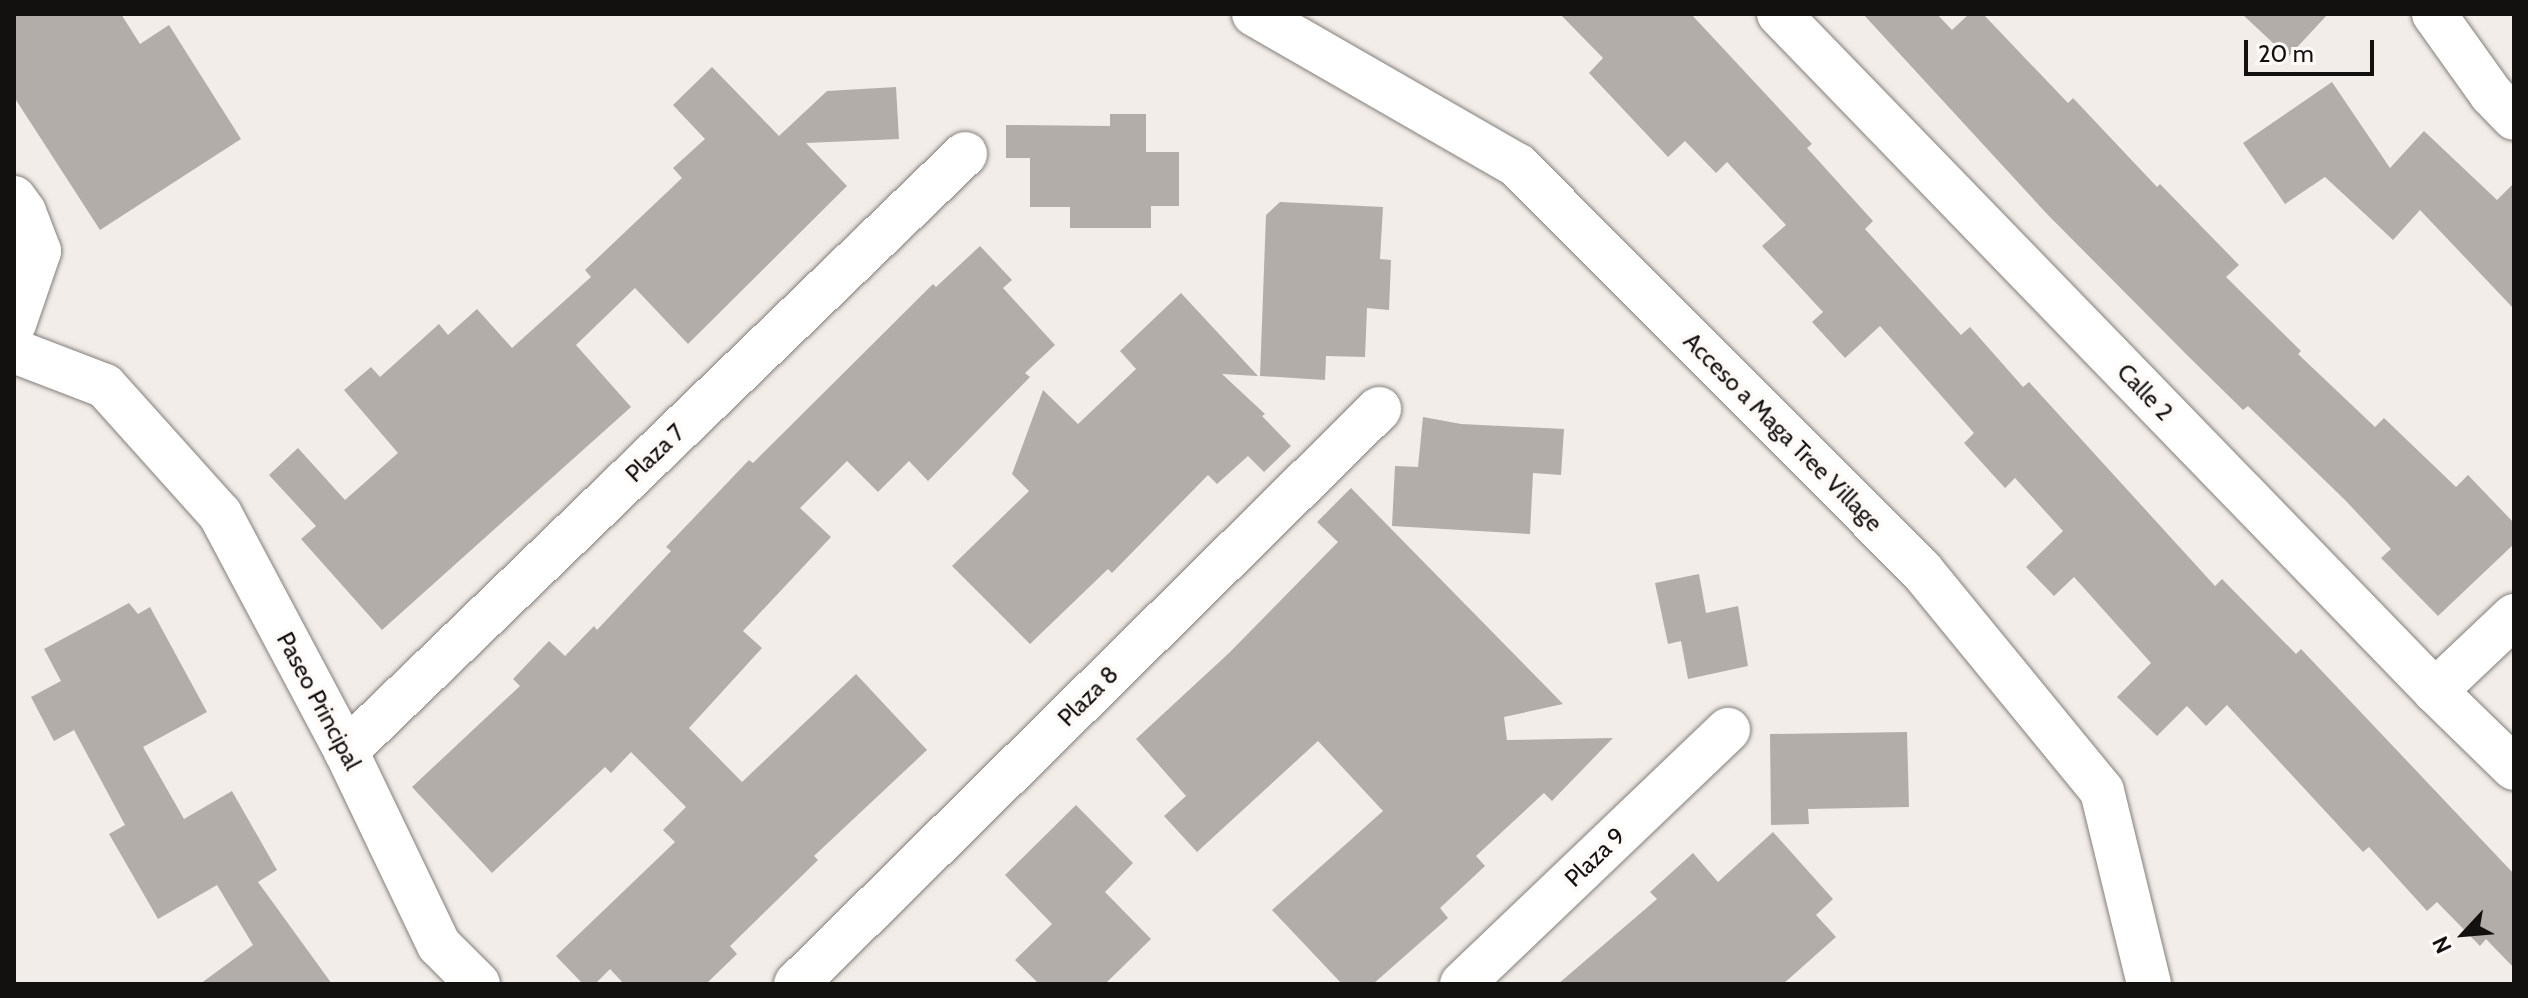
<!DOCTYPE html>
<html>
<head>
<meta charset="utf-8">
<style>
  body { margin:0 }
  #map { position:relative; width:2528px; height:998px; overflow:hidden; background:#f2ede8; font-family:Cabin,sans-serif }
  div>[style] { position:absolute }
  [style*='--x'] { left:calc(var(--x)*1px); top:calc(var(--y)*1px); width:calc(var(--w)*1px); rotate:calc(var(--a)*1deg) }
  .building>* { inset:0; background:#b2ada9 }
  .roads { filter:drop-shadow(0 0 2px #847f7b) drop-shadow(0 0 2px #847f7b) }
  .minor>* { height:44px; margin:-22px; padding:0 22px; transform-origin:22px; border-radius:22px; background:#fff }
  span { translate:-50% -50%; white-space:nowrap; text-align:center; line-height:1.15; -webkit-text-stroke:8px #fefaf7; paint-order:stroke }
  .street-label { font-size:24px; color:#131110 }
  .frame { position:absolute; inset:0; border:16px solid #131110; pointer-events:none }
  .north { position:absolute; left:2424px; top:894px; width:80px; height:80px; -webkit-text-stroke:6px #fefaf7; paint-order:stroke; rotate:244deg; font-size:22px; font-weight:700; line-height:32px; text-align:center; color:#131110 }
  .north::after { content:''; display:block; margin:auto; width:28px; height:36px; background:#131110; clip-path:polygon(50% 0,100% 100%,50% 72%,0 100%) }
  .scale { position:absolute; left:2244px; top:40px; width:130px; height:36px; box-sizing:border-box; border:4px solid #131110; border-top:0; padding-left:10px; font-size:24px; line-height:28px; white-space:nowrap; color:#131110; -webkit-text-stroke:6px #fefaf7; paint-order:stroke }
</style>
</head>
<body>
<div id="map">
  <div class="building">
    <i style="clip-path:polygon(14px 14px,121px 14px,140px 44px,169px 25px,241px 139px,100px 230px,14px 97px)"></i>
    <i style="clip-path:polygon(1560px 14px,1691px 14px,1812px 144px,1807px 148px,1873px 221px,1865px 229px,1961px 335px,1970px 327px,2023px 387px,2029px 382px,2215px 586px,2222px 579px,2296px 654px,2301px 649px,2514px 874px,2514px 968px,2486px 939px,2480px 946px,2437px 902px,2427px 911px,2369px 847px,2363px 852px,2227px 705px,2206px 726px,2187px 706px,2157px 736px,2117px 697px,2151px 663px,2074px 577px,2054px 596px,2026px 567px,2063px 531px,2015px 478px,2005px 488px,1964px 443px,1974px 433px,1880px 326px,1845px 358px,1812px 322px,1823px 312px,1762px 246px,1786px 225px,1727px 162px,1716px 173px,1685px 141px,1668px 157px,1589px 73px,1603px 58px)"></i>
    <i style="clip-path:polygon(1863px 14px,1937px 14px,1952px 30px,1969px 14px,1983px 14px,2068px 103px,2073px 98px,2157px 187px,2160px 184px,2239px 265px,2226px 277px,2301px 351px,2298px 354px,2375px 427px,2384px 418px,2456px 487px,2468px 475px,2514px 523px,2514px 544px,2438px 616px,2381px 558px,2391px 549px,2346px 501px,2248px 406px,2243px 410px,2188px 356px,2047px 214px)"></i>
    <i style="clip-path:polygon(2242px 14px,2328px 14px,2288px 57px)"></i>
    <i style="clip-path:polygon(712px 67px,779px 136px,827px 91px,896px 87px,899px 139px,806px 143px,847px 186px,688px 344px,635px 288px,576px 345px,631px 407px,382px 630px,301px 539px,316px 526px,269px 475px,298px 448px,345px 500px,398px 453px,344px 390px,371px 367px,380px 377px,439px 324px,448px 335px,477px 309px,512px 348px,591px 277px,585px 270px,682px 178px,673px 168px,705px 139px,673px 105px)"></i>
    <i style="clip-path:polygon(2332px 82px,2390px 168px,2424px 131px,2497px 200px,2514px 183px,2514px 309px,2420px 210px,2393px 240px,2325px 177px,2285px 204px,2243px 143px)"></i>
    <i style="clip-path:polygon(1110px 114px,1146px 114px,1146px 152px,1179px 152px,1179px 206px,1151px 206px,1151px 228px,1070px 228px,1070px 207px,1030px 207px,1030px 158px,1006px 158px,1006px 125px,1110px 126px)"></i>
    <i style="clip-path:polygon(1280px 202px,1383px 207px,1380px 259px,1391px 260px,1389px 310px,1367px 308px,1365px 357px,1326px 356px,1325px 380px,1260px 376px,1266px 215px)"></i>
    <i style="clip-path:polygon(980px 246px,1012px 280px,1003px 288px,1055px 345px,1025px 373px,1030px 377px,928px 481px,909px 461px,878px 492px,847px 461px,800px 508px,831px 537px,743px 631px,762px 648px,689px 728px,742px 782px,856px 674px,927px 750px,814px 856px,818px 860px,730px 946px,737px 954px,706px 984px,624px 984px,610px 969px,595px 984px,583px 984px,556px 956px,675px 842px,663px 830px,686px 807px,631px 752px,611px 773px,605px 767px,492px 873px,412px 787px,520px 686px,513px 679px,549px 641px,565px 656px,594px 626px,597px 630px,671px 551px,666px 547px,749px 460px,753px 463px,933px 284px,936px 287px)"></i>
    <i style="clip-path:polygon(1181px 293px,1258px 376px,1222px 374px,1265px 414px,1262px 416px,1291px 446px,1264px 472px,1248px 456px,1217px 484px,1208px 475px,1112px 573px,1108px 569px,1030px 644px,952px 566px,1029px 491px,1012px 474px,1043px 390px,1078px 424px,1136px 369px,1120px 351px)"></i>
    <i style="clip-path:polygon(1423px 417px,1461px 424px,1564px 429px,1561px 475px,1533px 473px,1530px 534px,1392px 526px,1395px 466px,1418px 467px)"></i>
    <i style="clip-path:polygon(1351px 488px,1563px 704px,1504px 717px,1507px 740px,1613px 738px,1552px 801px,1544px 793px,1476px 856px,1485px 866px,1440px 908px,1448px 918px,1373px 984px,1342px 984px,1272px 910px,1383px 811px,1318px 741px,1197px 852px,1164px 816px,1186px 796px,1136px 739px,1229px 653px,1338px 542px,1317px 522px)"></i>
    <i style="clip-path:polygon(1699px 574px,1706px 613px,1738px 606px,1748px 666px,1688px 679px,1681px 641px,1668px 644px,1655px 583px)"></i>
    <i style="clip-path:polygon(129px 603px,138px 614px,150px 607px,207px 712px,143px 747px,184px 819px,232px 791px,277px 870px,258px 882px,332px 984px,200px 984px,253px 945px,217px 885px,158px 919px,109px 834px,125px 825px,74px 730px,54px 741px,31px 697px,61px 681px,44px 649px)"></i>
    <i style="clip-path:polygon(1907px 732px,1909px 807px,1808px 809px,1809px 824px,1771px 825px,1770px 734px)"></i>
    <i style="clip-path:polygon(1076px 805px,1133px 863px,1105px 892px,1151px 939px,1105px 984px,1039px 984px,1015px 960px,1052px 924px,1005px 875px)"></i>
    <i style="clip-path:polygon(1773px 832px,1833px 899px,1816px 915px,1836px 937px,1783px 984px,1558px 984px,1657px 899px,1650px 892px,1693px 853px,1718px 882px)"></i>
  </div>
  <div class="roads">
    <div class="minor">
      <i style="--x:1254;--y:14;--w:303;--a:29.9"></i>
      <i style="--x:1517;--y:165;--w:573;--a:45.07"></i>
      <i style="--x:1922;--y:571;--w:284;--a:50.7"></i>
      <i style="--x:2102;--y:791;--w:199;--a:76.3"></i>
      <i style="--x:1779;--y:14;--w:943;--a:45.9"></i>
      <i style="--x:2435;--y:691;--w:110;--a:44.3"></i>
      <i style="--x:2434;--y:14;--w:98;--a:54.5"></i>
      <i style="--x:2491;--y:94;--w:33;--a:46"></i>
      <i style="--x:14;--y:198;--w:17;--a:54"></i>
      <i style="--x:24;--y:212;--w:42;--a:69"></i>
      <i style="--x:39;--y:251;--w:77;--a:108.9"></i>
      <i style="--x:14;--y:351;--w:97;--a:21"></i>
      <i style="--x:105;--y:386;--w:172;--a:48.1"></i>
      <i style="--x:220;--y:514;--w:268;--a:62"></i>
      <i style="--x:346;--y:751;--w:215;--a:64.4"></i>
      <i style="--x:439;--y:945;--w:55;--a:45"></i>
      <i style="--x:2435;--y:691;--w:109;--a:-43.5"></i>
      <i style="--x:346;--y:751;--w:860;--a:-43.96"></i>
      <i style="--x:796;--y:984;--w:819;--a:-44.6"></i>
      <i style="--x:1462;--y:984;--w:368;--a:-43.7"></i>
    </div>
  </div>
  <div class="street-label">
    <span style="left:2145px;top:392px;rotate:46deg">Calle 2</span>
    <span style="left:1783px;top:432px;rotate:45deg">Acceso a Maga Tree Village</span>
    <span style="left:655px;top:453px;rotate:-44deg">Plaza 7</span>
    <span style="left:1088px;top:696px;rotate:-45deg">Plaza 8</span>
    <span style="left:319px;top:701px;rotate:62deg">Paseo Principal</span>
    <span style="left:1595px;top:857px;rotate:-44deg">Plaza 9</span>
  </div>
  <div class="frame"></div>
  <div class="north">N</div>
  <div class="scale">20 m</div>
</div>
</body>
</html>
